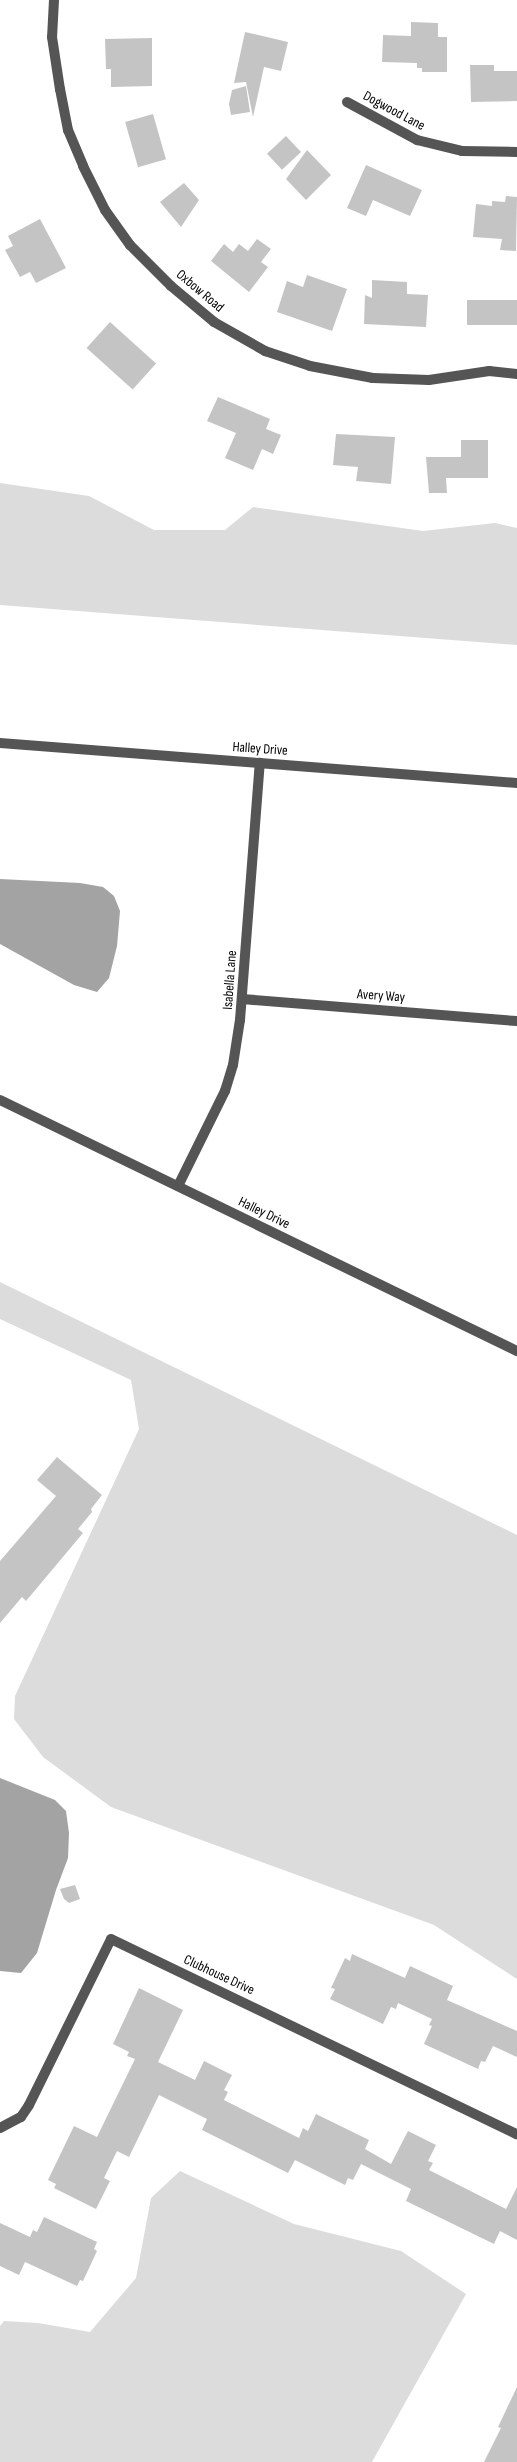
<!DOCTYPE html>
<html>
<head>
<meta charset="utf-8">
<style>
  body { margin:0 }
  #map { position:relative; width:517px; height:2462px; overflow:hidden; background:#fff; font-family:"Sofia Sans Condensed",sans-serif }
  div>[style] { position:absolute }
  [style*='--x'] { left:calc(var(--x)*1px); top:calc(var(--y)*1px); width:calc(var(--w)*1px); rotate:calc(var(--a)*1deg) }
  .green>* { inset:0; background:#dcdcdc }
  .water>* { inset:0; background:#a3a3a3 }
  .building>* { inset:0; background:#c4c4c4; transform-origin:0 0 }
  .minor>* { height:10px; margin:-5px; padding:0 5px; transform-origin:5px; border-radius:5px; background:#555 }
  span { translate:-50% -50%; white-space:nowrap; text-align:center; line-height:1.15; -webkit-text-stroke:4px #fff; paint-order:stroke }
  .street-label { font-size:14px; color:#000 }
</style>
</head>
<body>
<div id="map">
  <div class="green">
    <i style="clip-path:polygon(0 483px,89px 496px,154px 530px,225px 530px,253px 507px,423px 531px,495px 523px,517px 528px,517px 645px,0 605px)"></i>
    <i style="clip-path:polygon(0 1282px,517px 1535px,517px 1979px,434px 1925px,111px 1807px,43px 1757px,14px 1719px,15px 1696px,139px 1429px,131px 1380px,0 1319px)"></i>
    <i style="clip-path:polygon(180px 2171px,294px 2224px,401px 2251px,466px 2294px,372px 2462px,0 2462px,0 2326px,4px 2321px,38px 2323px,90px 2332px,136px 2278px,151px 2198px)"></i>
  </div>
  <div class="water">
    <i style="clip-path:polygon(0 879px,80px 883px,103px 887px,114px 896px,120px 911px,117px 946px,109px 978px,97px 992px,74px 985px,0 944px)"></i>
    <i style="clip-path:polygon(0 1778px,55px 1800px,66px 1811px,69px 1833px,68px 1858px,56px 1890px,37px 1953px,21px 1973px,0 1971px)"></i>
  </div>
  <div class="building">
    <i style="clip-path:polygon(411px 22px,438px 23px,438px 37px,447px 37px,447px 72px,422px 72px,422px 68px,417px 68px,417px 63px,382px 62px,383px 35px,411px 36px)"></i>
    <i style="clip-path:polygon(245px 32px,288px 42px,281px 71px,264px 67px,253px 117px,246px 82px,234px 83px)"></i>
    <i style="clip-path:polygon(152px 38px,152px 86px,111px 87px,111px 69px,106px 69px,105px 39px)"></i>
    <i style="clip-path:polygon(470px 65px,494px 65px,494px 71px,517px 71px,517px 101px,471px 102px)"></i>
    <i style="clip-path:polygon(246px 86px,250px 112px,231px 115px,229px 104px,232px 90px)"></i>
    <i style="left:153px;top:114px;width:47px;height:29px;rotate:74deg"></i>
    <i style="left:286px;top:136px;width:22px;height:26px;rotate:47deg"></i>
    <i style="clip-path:polygon(307px 150px,331px 175px,306px 200px,286px 179px)"></i>
    <i style="clip-path:polygon(366px 165px,422px 190px,410px 216px,373px 200px,366px 216px,347px 208px)"></i>
    <i style="clip-path:polygon(184px 183px,199px 200px,181px 227px,160px 202px)"></i>
    <i style="clip-path:polygon(506px 196px,517px 197px,516px 251px,500px 250px,502px 239px,473px 237px,476px 204px,492px 206px,492px 201px,505px 202px)"></i>
    <i style="clip-path:polygon(40px 219px,66px 268px,36px 283px,30px 272px,20px 277px,5px 250px,13px 246px,8px 236px)"></i>
    <i style="clip-path:polygon(257px 239px,271px 249px,261px 262px,268px 267px,249px 292px,211px 261px,224px 244px,233px 252px,239px 244px,248px 251px)"></i>
    <i style="clip-path:polygon(307px 275px,347px 289px,332px 331px,277px 312px,287px 281px,303px 287px)"></i>
    <i style="clip-path:polygon(372px 280px,407px 282px,407px 294px,428px 295px,426px 327px,364px 324px,365px 295px,372px 298px)"></i>
    <i style="left:467px;top:300px;width:50px;height:25px"></i>
    <i style="left:110px;top:322px;width:62px;height:35px;rotate:42deg"></i>
    <i style="clip-path:polygon(218px 397px,270px 419px,266px 429px,281px 435px,273px 454px,262px 449px,253px 470px,225px 458px,236px 433px,207px 421px)"></i>
    <i style="clip-path:polygon(336px 434px,395px 437px,391px 484px,356px 481px,358px 467px,333px 465px)"></i>
    <i style="clip-path:polygon(461px 440px,488px 440px,488px 478px,446px 478px,447px 493px,429px 493px,426px 457px,461px 457px)"></i>
    <i style="clip-path:polygon(57px 1457px,102px 1495px,91px 1509px,92px 1512px,78px 1529px,83px 1533px,26px 1601px,22px 1597px,0 1623px,0 1561px,56px 1496px,37px 1480px)"></i>
    <i style="clip-path:polygon(75px 1885px,80px 1899px,69px 1903px,64px 1899px,60px 1889px)"></i>
    <i style="clip-path:polygon(352px 1954px,405px 1978px,410px 1966px,453px 1986px,447px 2000px,517px 2031px,517px 2057px,493px 2046px,485px 2062px,481px 2061px,478px 2069px,424px 2044px,432px 2026px,429px 2025px,432px 2019px,398px 2003px,396px 2009px,391px 2007px,383px 2024px,330px 1999px,335px 1989px,331px 1988px,345px 1958px,350px 1961px)"></i>
    <i style="clip-path:polygon(139px 1988px,183px 2010px,158px 2062px,195px 2080px,204px 2061px,232px 2075px,224px 2090px,228px 2092px,224px 2100px,299px 2138px,303px 2128px,308px 2131px,316px 2114px,369px 2140px,365px 2149px,391px 2164px,408px 2131px,436px 2145px,428px 2161px,433px 2163px,429px 2170px,506px 2209px,517px 2187px,517px 2240px,500px 2231px,494px 2244px,406px 2201px,411px 2189px,361px 2164px,353px 2180px,348px 2178px,345px 2185px,295px 2160px,288px 2173px,202px 2130px,207px 2119px,159px 2095px,129px 2157px,117px 2151px,104px 2178px,110px 2181px,96px 2209px,54px 2188px,56px 2184px,48px 2180px,74px 2126px,97px 2137px,135px 2059px,127px 2056px,129px 2052px,113px 2044px)"></i>
    <i style="clip-path:polygon(44px 2217px,97px 2242px,94px 2249px,97px 2251px,83px 2281px,80px 2280px,77px 2286px,25px 2262px,19px 2275px,0 2266px,0 2223px,30px 2237px,33px 2230px,37px 2232px)"></i>
    <i style="clip-path:polygon(517px 2387px,517px 2462px,484px 2462px,501px 2428px,498px 2427px)"></i>
  </div>
  <div class="minor">
    <i style="--x:54;--y:0;--w:37;--a:93"></i>
    <i style="--x:52;--y:37;--w:53;--a:81.3"></i>
    <i style="--x:60;--y:89;--w:42;--a:79"></i>
    <i style="--x:68;--y:130;--w:39;--a:67"></i>
    <i style="--x:83;--y:166;--w:49;--a:63.4"></i>
    <i style="--x:105;--y:210;--w:43;--a:54.5"></i>
    <i style="--x:130;--y:245;--w:58;--a:45"></i>
    <i style="--x:171;--y:286;--w:56;--a:39.9"></i>
    <i style="--x:214;--y:322;--w:59;--a:29.6"></i>
    <i style="--x:265;--y:351;--w:47;--a:18.4"></i>
    <i style="--x:310;--y:366;--w:64;--a:10.8"></i>
    <i style="--x:373;--y:378;--w:56;--a:2"></i>
    <i style="--x:429;--y:380;--w:61;--a:-8.5"></i>
    <i style="--x:489;--y:371;--w:28;--a:6"></i>
    <i style="--x:347;--y:102;--w:80;--a:28.5"></i>
    <i style="--x:417;--y:140;--w:46;--a:13.7"></i>
    <i style="--x:462;--y:151;--w:55;--a:1"></i>
    <i style="--x:0;--y:743;--w:519;--a:4.42"></i>
    <i style="--x:242;--y:999;--w:276;--a:4.6"></i>
    <i style="--x:0;--y:1100;--w:575;--a:25.9"></i>
    <i style="--x:178;--y:1186;--w:106;--a:-63.7"></i>
    <i style="--x:225;--y:1091;--w:27;--a:-73"></i>
    <i style="--x:233;--y:1065;--w:46;--a:-81.2"></i>
    <i style="--x:240;--y:1020;--w:258;--a:-85.6"></i>
    <i style="--x:0;--y:2128;--w:24;--a:-28"></i>
    <i style="--x:21;--y:2117;--w:14;--a:-56"></i>
    <i style="--x:29;--y:2105;--w:185;--a:-63.7"></i>
    <i style="--x:111;--y:1939;--w:450;--a:25.7"></i>
  </div>
  <div class="street-label">
    <span style="left:394px;top:111px;rotate:28deg">Dogwood Lane</span>
    <span style="left:200px;top:291px;rotate:40deg">Oxbow Road</span>
    <span style="left:260px;top:749px;rotate:4deg">Halley Drive</span>
    <span style="left:230px;top:980px;rotate:-86deg">Isabella Lane</span>
    <span style="left:381px;top:996px;rotate:4deg">Avery Way</span>
    <span style="left:264px;top:1213px;rotate:26deg">Halley Drive</span>
    <span style="left:219px;top:1975px;rotate:25deg">Clubhouse Drive</span>
  </div>
</div>
</body>
</html>
